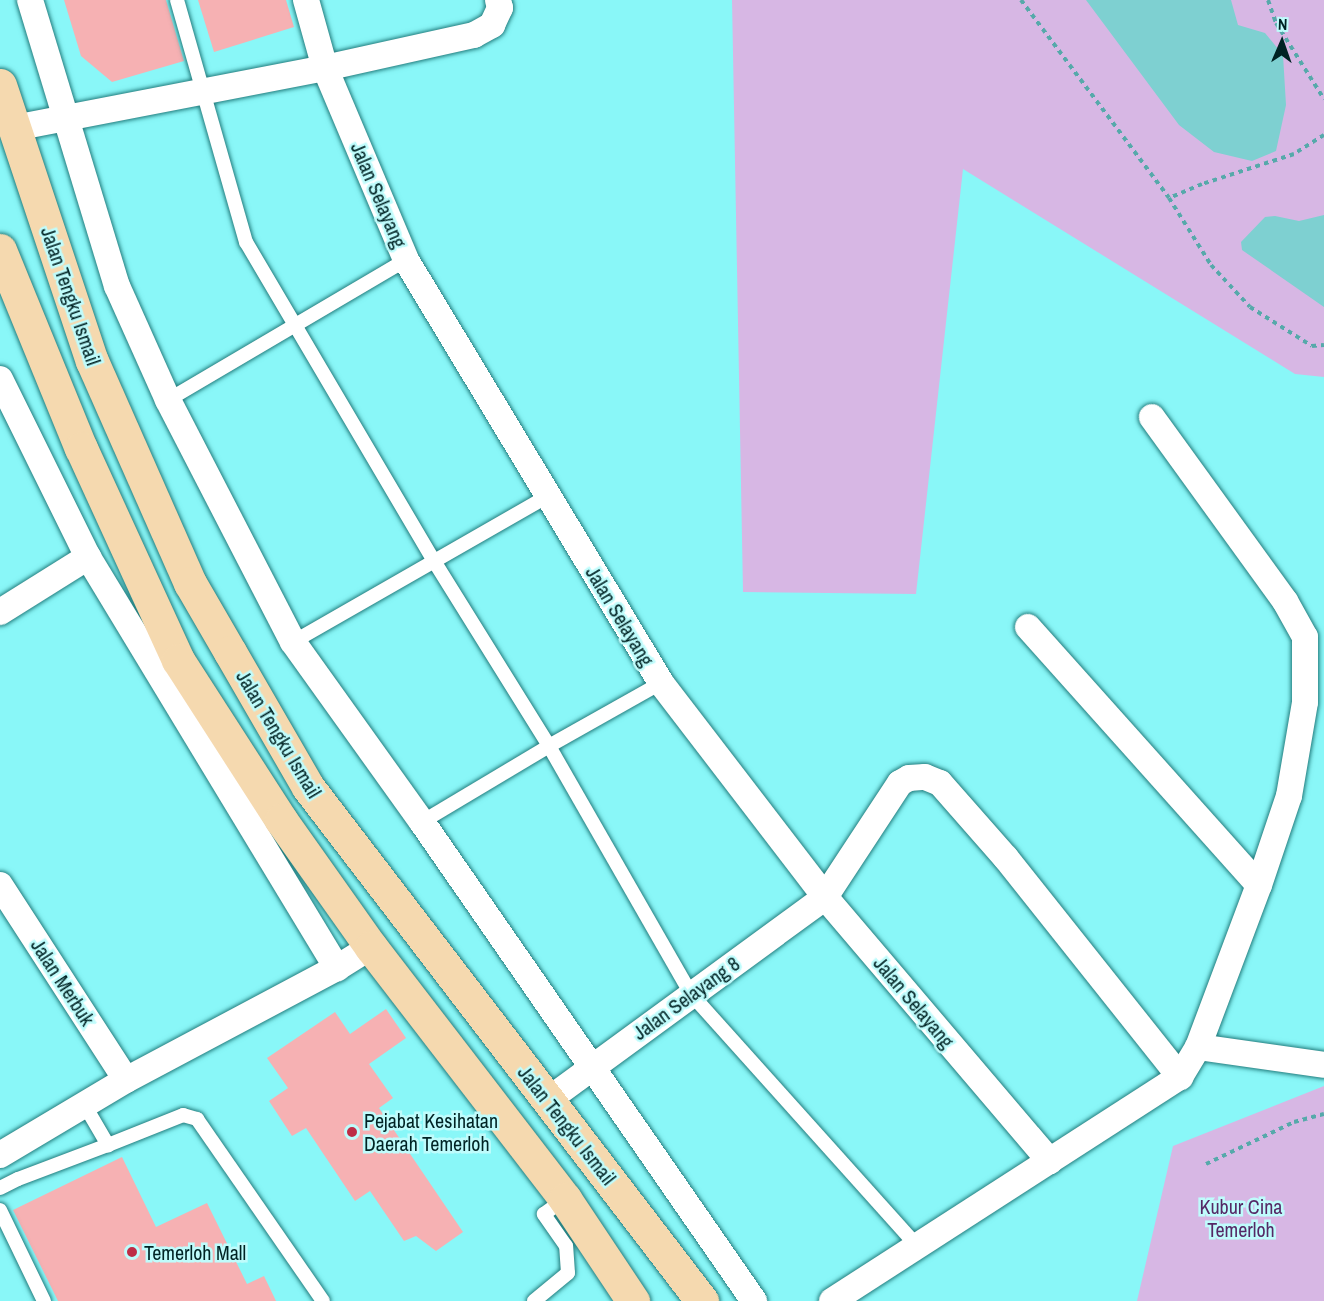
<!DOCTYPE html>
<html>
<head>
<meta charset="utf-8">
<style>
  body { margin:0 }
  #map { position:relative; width:1324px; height:1301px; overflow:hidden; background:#89f7f8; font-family:"Archivo Narrow",sans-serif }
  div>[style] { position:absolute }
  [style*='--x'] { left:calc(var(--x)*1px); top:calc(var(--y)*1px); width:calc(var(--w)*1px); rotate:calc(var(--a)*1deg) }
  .green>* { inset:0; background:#d7b7e4 }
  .water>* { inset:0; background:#7ed0d1 }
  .building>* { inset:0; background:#f6b1b3 }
  .path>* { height:4px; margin-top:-2px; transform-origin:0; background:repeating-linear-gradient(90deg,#56a9aa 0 4.5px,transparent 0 9px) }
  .roads { filter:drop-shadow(0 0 2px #237d7e) drop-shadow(0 0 2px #237d7e) }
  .lane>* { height:14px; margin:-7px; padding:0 7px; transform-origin:7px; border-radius:7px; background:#fff }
  .street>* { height:26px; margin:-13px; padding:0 13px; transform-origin:13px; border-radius:13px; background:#fff }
  .primary>* { height:33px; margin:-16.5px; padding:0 16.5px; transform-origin:16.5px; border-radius:16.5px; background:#f5d9af }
  .dots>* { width:16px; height:16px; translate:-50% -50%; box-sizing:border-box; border:3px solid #bffcfc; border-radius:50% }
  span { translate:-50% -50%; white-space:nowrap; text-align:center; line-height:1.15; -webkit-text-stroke:5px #bffcfc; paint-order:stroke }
  .street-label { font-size:20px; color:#002324 }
  .poi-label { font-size:20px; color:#002324 }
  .left { translate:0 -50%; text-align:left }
  .park-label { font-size:20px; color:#552865 }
  .north { position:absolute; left:1252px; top:12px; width:60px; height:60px; -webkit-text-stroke:4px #bffcfc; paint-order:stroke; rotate:2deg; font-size:16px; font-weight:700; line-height:24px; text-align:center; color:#002324 }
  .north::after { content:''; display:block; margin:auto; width:21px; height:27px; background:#002324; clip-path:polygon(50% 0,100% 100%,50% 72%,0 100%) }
</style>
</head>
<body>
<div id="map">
  <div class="green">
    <i style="clip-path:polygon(732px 0,1324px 0,1324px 377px,1295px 374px,963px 169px,916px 594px,743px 592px)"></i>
    <i style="clip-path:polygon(1324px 1086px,1324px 1301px,1137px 1301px,1173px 1146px)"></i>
  </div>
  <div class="water">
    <i style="clip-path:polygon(1086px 0,1231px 0,1238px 25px,1265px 33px,1283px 55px,1286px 105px,1276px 151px,1252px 161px,1214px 152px,1179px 125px)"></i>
    <i style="clip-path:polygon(1324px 215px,1324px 307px,1242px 250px,1241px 242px,1265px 217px,1275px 216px,1299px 221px)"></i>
  </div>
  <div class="building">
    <i style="clip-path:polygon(64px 0,166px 0,184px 61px,112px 82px,81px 56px)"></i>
    <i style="clip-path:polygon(198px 0,286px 0,294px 27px,214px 52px)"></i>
    <i style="clip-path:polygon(386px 1009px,406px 1038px,369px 1064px,393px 1098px,379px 1108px,463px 1232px,436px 1251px,416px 1236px,404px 1241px,370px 1191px,355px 1201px,306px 1128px,292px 1136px,269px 1101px,288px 1088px,267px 1058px,335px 1012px,350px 1034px)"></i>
    <i style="clip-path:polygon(122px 1157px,156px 1227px,207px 1203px,247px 1284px,264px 1276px,276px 1301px,58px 1301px,13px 1210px)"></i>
  </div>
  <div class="path">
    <i style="--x:1021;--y:0;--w:247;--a:53.2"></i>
    <i style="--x:1268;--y:0;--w:24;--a:71"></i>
    <i style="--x:1276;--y:23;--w:90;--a:57.7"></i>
    <i style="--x:1324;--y:135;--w:36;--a:148"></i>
    <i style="--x:1294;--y:154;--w:97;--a:161.9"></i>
    <i style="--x:1202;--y:184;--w:36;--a:157"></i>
    <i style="--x:1169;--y:198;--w:79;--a:57.9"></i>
    <i style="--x:1211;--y:265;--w:57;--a:47.1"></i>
    <i style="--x:1250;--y:307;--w:73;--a:32.2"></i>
    <i style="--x:1312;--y:346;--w:12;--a:-5"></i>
    <i style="--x:1206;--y:1164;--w:98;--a:-25.5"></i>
    <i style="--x:1294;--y:1122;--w:31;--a:-15"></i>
  </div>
  <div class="roads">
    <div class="lane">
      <i style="--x:177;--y:0;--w:252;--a:74.1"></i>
      <i style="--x:246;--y:242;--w:370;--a:59.5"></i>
      <i style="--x:434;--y:561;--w:218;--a:58.1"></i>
      <i style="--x:549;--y:746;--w:286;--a:60.2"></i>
      <i style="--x:691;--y:994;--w:338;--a:48.1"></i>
      <i style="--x:168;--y:400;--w:276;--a:-30.5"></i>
      <i style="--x:293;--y:642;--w:294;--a:-29.8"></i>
      <i style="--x:422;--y:822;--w:148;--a:-30.9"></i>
      <i style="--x:549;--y:746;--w:129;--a:-29.4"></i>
      <i style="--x:84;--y:1104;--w:48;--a:59.7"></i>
      <i style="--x:108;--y:1145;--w:81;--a:-21.8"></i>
      <i style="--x:183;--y:1115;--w:15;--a:16"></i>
      <i style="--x:197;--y:1119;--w:221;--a:55.3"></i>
      <i style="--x:0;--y:1188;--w:20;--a:-27"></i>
      <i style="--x:18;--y:1179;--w:96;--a:-20.7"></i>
      <i style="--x:0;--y:1210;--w:101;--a:64.2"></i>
      <i style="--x:534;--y:1301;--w:44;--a:-39.5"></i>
      <i style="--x:568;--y:1273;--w:27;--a:-94"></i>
      <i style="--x:566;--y:1246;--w:39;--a:-125"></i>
      <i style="--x:544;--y:1214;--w:26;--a:-36"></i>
    </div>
    <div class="street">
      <i style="--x:30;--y:0;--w:299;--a:73.1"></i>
      <i style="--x:117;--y:286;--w:125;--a:65.9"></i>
      <i style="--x:168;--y:400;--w:272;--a:62.7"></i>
      <i style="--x:293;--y:642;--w:221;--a:54.4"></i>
      <i style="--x:422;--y:822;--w:583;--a:55.27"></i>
      <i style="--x:306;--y:0;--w:71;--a:74.4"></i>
      <i style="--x:325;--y:68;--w:208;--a:67.1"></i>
      <i style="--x:406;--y:260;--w:494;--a:58.9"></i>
      <i style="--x:661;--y:683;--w:270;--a:52.5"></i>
      <i style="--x:825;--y:897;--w:347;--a:49.6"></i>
      <i style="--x:14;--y:128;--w:317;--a:-10.9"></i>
      <i style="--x:325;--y:68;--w:153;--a:-12.5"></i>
      <i style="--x:474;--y:35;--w:21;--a:-29"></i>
      <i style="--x:492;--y:25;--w:19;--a:-65"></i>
      <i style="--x:500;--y:8;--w:8;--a:-104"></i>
      <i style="--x:0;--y:379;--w:199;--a:63.7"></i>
      <i style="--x:88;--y:557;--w:481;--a:58.8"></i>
      <i style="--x:0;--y:612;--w:104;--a:-32"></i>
      <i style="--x:1028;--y:627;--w:346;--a:48.2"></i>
      <i style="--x:0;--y:885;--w:232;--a:57.1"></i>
      <i style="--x:1198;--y:1047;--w:127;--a:8.1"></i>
      <i style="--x:548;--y:1100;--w:343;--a:-36.2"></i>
      <i style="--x:825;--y:897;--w:136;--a:-56.7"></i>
      <i style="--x:900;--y:783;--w:10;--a:-29"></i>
      <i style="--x:909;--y:778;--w:16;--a:-4"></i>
      <i style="--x:925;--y:777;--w:16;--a:22"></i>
      <i style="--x:940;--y:783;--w:100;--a:48.7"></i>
      <i style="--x:1006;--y:858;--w:280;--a:51.5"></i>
      <i style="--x:0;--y:1155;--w:147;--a:-30.8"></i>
      <i style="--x:126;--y:1080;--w:239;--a:-28"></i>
      <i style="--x:337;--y:968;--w:40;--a:-32"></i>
      <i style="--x:832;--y:1301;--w:414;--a:-32.8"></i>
      <i style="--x:1180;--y:1077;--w:35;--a:-59"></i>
      <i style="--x:1198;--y:1047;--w:173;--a:-69.4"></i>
      <i style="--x:1259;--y:885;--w:94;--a:-71.4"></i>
      <i style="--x:1289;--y:796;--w:95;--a:-80.3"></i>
      <i style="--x:1305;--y:702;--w:65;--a:-90"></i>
      <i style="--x:1305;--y:637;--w:41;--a:-119.1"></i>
      <i style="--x:1285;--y:601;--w:227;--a:-125.9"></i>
    </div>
    <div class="primary">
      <i style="--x:0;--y:85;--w:291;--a:71.6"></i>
      <i style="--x:92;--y:361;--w:243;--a:66.2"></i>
      <i style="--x:190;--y:583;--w:80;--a:59.9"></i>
      <i style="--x:230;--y:652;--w:156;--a:60"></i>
      <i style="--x:308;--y:787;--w:648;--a:52.53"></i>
      <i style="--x:0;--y:250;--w:214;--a:67.8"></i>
      <i style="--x:81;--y:448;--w:233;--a:65.4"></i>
      <i style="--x:178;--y:660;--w:190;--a:57.2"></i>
      <i style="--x:281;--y:820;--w:156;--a:54.7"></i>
      <i style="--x:371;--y:947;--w:318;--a:52.4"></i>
      <i style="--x:565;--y:1199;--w:123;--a:56.3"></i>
    </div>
  </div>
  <div class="dots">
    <i style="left:352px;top:1132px;background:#bd2c46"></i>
    <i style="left:132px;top:1252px;background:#bd2c46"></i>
  </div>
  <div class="street-label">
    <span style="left:379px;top:195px;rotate:67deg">Jalan Selayang</span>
    <span style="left:71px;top:296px;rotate:71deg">Jalan Tengku Ismail</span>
    <span style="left:620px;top:616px;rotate:59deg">Jalan Selayang</span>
    <span style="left:279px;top:734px;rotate:59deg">Jalan Tengku Ismail</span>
    <span style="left:63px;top:982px;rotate:57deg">Jalan Merbuk</span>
    <span style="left:686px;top:998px;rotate:-36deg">Jalan Selayang 8</span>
    <span style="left:914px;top:1002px;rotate:50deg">Jalan Selayang</span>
    <span style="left:567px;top:1125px;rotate:52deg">Jalan Tengku Ismail</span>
  </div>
  <div class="poi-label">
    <span class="left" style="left:364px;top:1132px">Pejabat Kesihatan<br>Daerah Temerloh</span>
    <span class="left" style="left:144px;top:1252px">Temerloh Mall</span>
  </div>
  <div class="park-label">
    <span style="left:1241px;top:1218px">Kubur Cina<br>Temerloh</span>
  </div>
  <div class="north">N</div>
</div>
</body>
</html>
